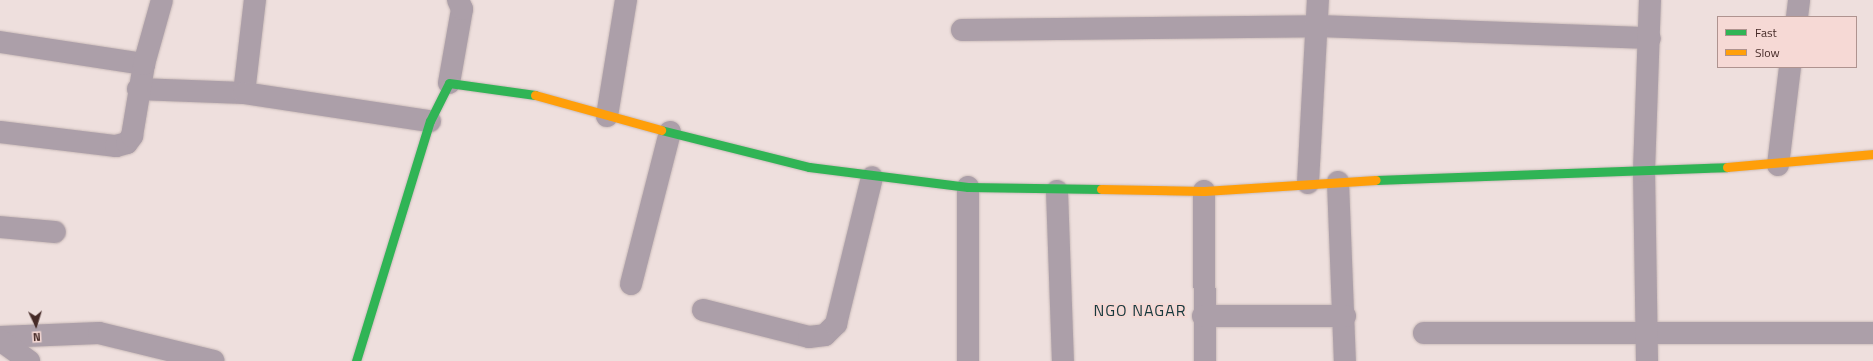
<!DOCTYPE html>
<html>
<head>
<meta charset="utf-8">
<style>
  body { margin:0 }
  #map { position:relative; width:1873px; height:361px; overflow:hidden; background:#eedfdd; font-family:"Titillium Web",sans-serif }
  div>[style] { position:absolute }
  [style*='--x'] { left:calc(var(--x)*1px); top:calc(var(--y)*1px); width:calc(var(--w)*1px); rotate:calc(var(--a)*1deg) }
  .roads { filter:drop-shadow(0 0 1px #cbbcba) drop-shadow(0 0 1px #cbbcba) }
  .street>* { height:22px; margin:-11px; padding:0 11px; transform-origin:11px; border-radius:11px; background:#ac9fa9 }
  .fast>* { height:9px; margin:-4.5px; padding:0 4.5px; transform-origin:4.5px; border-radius:4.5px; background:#30b455 }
  .slow>* { height:9px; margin:-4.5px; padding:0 4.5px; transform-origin:4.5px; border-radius:4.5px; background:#ff9f0a }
  span { translate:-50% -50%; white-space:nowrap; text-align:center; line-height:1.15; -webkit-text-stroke:4px #f6d9d5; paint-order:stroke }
  .quarter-label { font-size:16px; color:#16383c; letter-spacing:1px }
  .legend { position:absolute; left:1717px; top:16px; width:140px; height:52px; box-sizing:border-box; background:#f6d9d5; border:1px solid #af938f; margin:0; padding:5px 7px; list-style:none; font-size:12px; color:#452a27 }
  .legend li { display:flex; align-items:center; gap:8px; height:20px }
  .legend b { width:20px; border:1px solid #af938f }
  .north { position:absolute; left:16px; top:305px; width:40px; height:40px; -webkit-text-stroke:3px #f6d9d5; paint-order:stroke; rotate:176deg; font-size:11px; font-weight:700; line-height:16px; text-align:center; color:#452a27 }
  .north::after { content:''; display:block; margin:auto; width:14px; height:18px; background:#452a27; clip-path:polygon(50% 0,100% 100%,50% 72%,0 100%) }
</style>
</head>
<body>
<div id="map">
  <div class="roads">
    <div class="street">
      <i style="--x:1797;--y:17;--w:17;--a:-83"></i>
      <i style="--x:962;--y:30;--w:357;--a:-0.6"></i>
      <i style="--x:1319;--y:26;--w:331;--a:2.1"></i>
      <i style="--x:0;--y:42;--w:146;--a:8.7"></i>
      <i style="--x:449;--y:83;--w:75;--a:-80"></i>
      <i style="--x:462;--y:9;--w:10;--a:-114"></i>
      <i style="--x:138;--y:89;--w:106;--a:2.2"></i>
      <i style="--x:244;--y:93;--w:94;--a:-83.3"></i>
      <i style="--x:244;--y:93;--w:188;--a:8.6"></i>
      <i style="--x:607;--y:116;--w:118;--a:-80.7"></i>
      <i style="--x:0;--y:132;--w:117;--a:6.9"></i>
      <i style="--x:116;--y:146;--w:11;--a:-15"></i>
      <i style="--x:127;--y:143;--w:9;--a:-54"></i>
      <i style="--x:132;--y:136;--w:73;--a:-80.5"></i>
      <i style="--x:144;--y:64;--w:66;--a:-74.3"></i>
      <i style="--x:1778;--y:165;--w:99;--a:-83"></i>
      <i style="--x:1338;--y:182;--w:179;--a:87.8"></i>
      <i style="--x:1308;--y:183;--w:183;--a:-86.9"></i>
      <i style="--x:1057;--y:191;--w:170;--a:88"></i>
      <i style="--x:1204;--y:191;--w:170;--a:89.7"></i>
      <i style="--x:0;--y:227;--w:55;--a:5.2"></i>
      <i style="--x:631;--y:284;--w:157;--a:-75.6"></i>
      <i style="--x:703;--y:310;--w:109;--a:14.3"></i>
      <i style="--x:809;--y:337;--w:16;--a:-7"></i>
      <i style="--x:825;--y:335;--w:16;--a:-45"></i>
      <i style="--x:836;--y:324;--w:151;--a:-76.2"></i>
      <i style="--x:1203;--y:316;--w:142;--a:0"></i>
      <i style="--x:1424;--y:333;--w:449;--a:0"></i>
      <i style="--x:0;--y:337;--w:99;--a:-2.3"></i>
      <i style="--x:99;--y:333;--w:118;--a:13.7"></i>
      <i style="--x:0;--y:340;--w:36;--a:36"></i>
      <i style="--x:968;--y:361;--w:174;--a:-90"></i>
      <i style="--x:1647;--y:361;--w:190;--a:-90.9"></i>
      <i style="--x:1644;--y:171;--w:171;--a:-88"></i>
    </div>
    <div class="fast">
      <i style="--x:661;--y:130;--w:153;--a:14"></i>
      <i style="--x:809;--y:167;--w:160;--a:7.2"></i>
      <i style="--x:968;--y:187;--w:133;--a:0.9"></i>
      <i style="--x:1376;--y:180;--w:351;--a:-2.1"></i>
      <i style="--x:356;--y:361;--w:251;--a:-72.9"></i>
      <i style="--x:430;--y:121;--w:42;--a:-63.4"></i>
      <i style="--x:449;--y:83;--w:87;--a:7.9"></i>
    </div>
    <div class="slow">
      <i style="--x:535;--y:95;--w:131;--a:15.5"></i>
      <i style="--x:1727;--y:167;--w:147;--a:-5.1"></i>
      <i style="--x:1101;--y:189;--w:103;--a:1.1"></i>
      <i style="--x:1204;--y:191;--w:172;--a:-3.7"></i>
    </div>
  </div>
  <div class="quarter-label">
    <span style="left:1140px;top:310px">NGO NAGAR</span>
  </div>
  <ul class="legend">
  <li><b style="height:5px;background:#30b455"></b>Fast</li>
  <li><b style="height:5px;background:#ff9f0a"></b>Slow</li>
  </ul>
  <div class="north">N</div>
</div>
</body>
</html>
